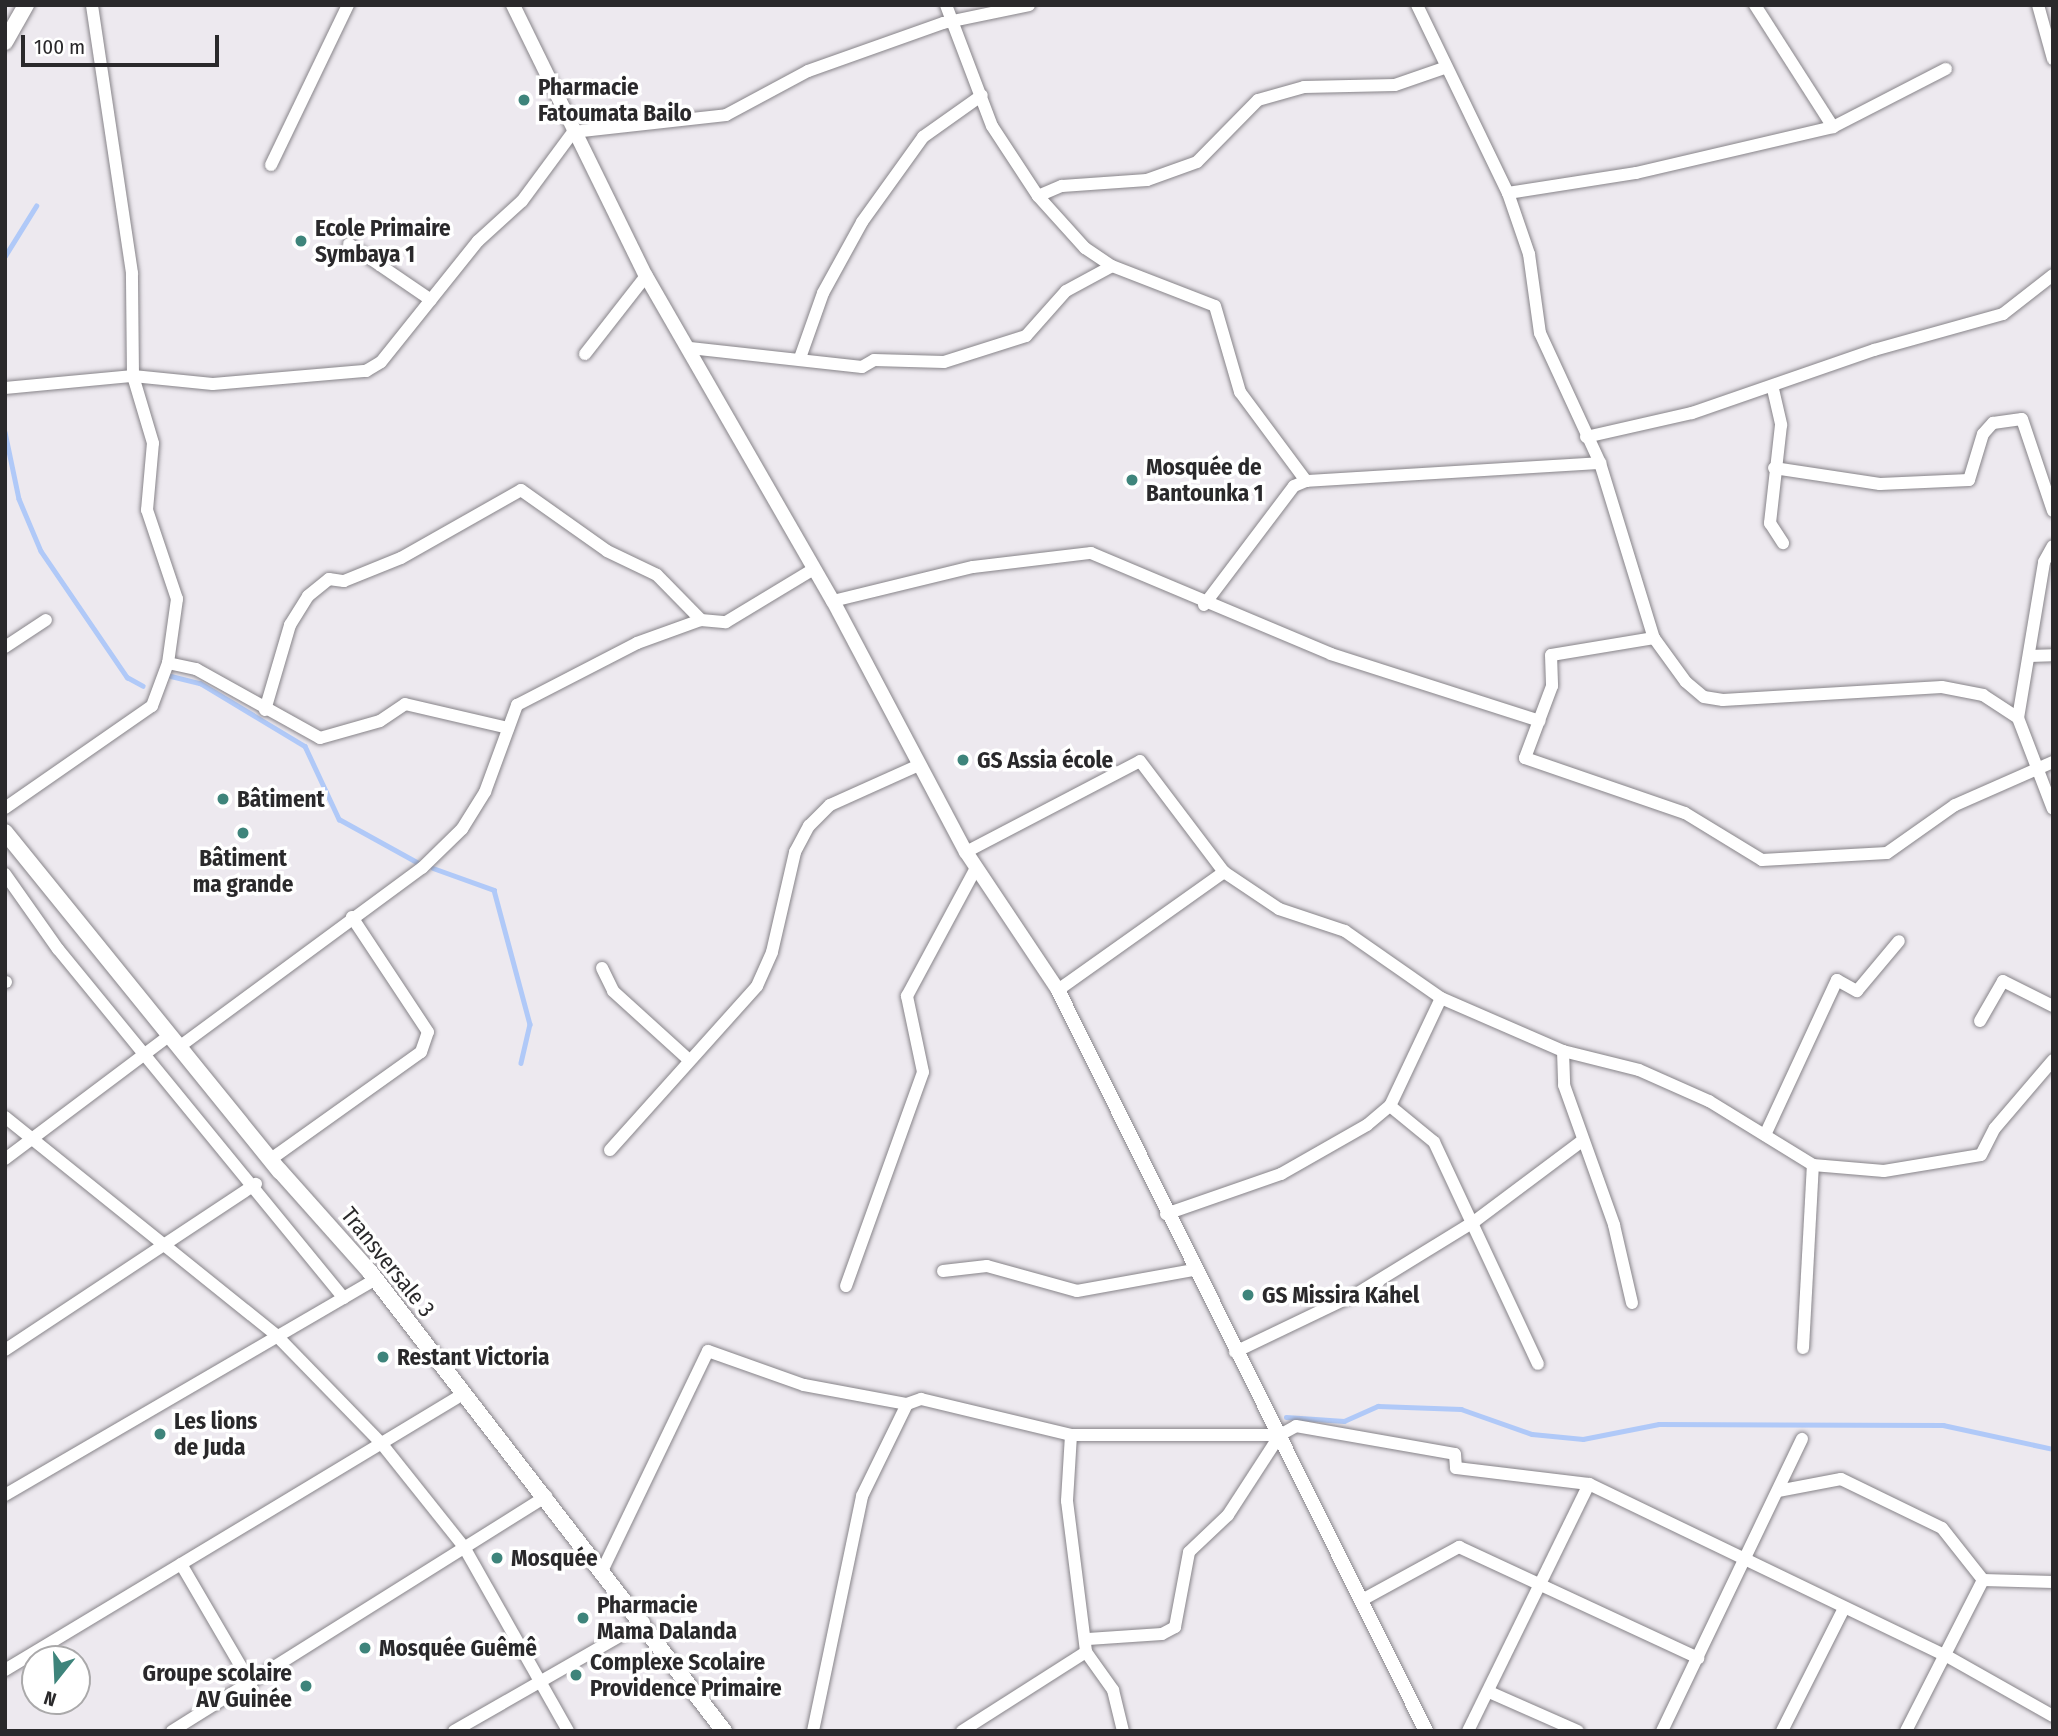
<!DOCTYPE html>
<html>
<head>
<meta charset="utf-8">
<style>
  body { margin:0 }
  #map { position:relative; width:2058px; height:1736px; overflow:hidden; background:#ede9ef; font-family:"Fira Sans Condensed",sans-serif }
  div>[style] { position:absolute }
  [style*='--x'] { left:calc(var(--x)*1px); top:calc(var(--y)*1px); width:calc(var(--w)*1px); rotate:calc(var(--a)*1deg) }
  .stream>* { height:4.5px; margin:-2.25px; padding:0 2.25px; transform-origin:2.25px; border-radius:2.25px; background:#b0c9f8 }
  .roads { filter:drop-shadow(0 0 2px #878489) drop-shadow(0 0 2px #878489) }
  .minor>* { height:12px; margin:-6px; padding:0 6px; transform-origin:6px; border-radius:6px; background:#fff }
  .tertiary>* { height:14px; margin:-7px; padding:0 7px; transform-origin:7px; border-radius:7px; background:#fff }
  .secondary>* { height:16px; margin:-8px; padding:0 8px; transform-origin:8px; border-radius:8px; background:#fff }
  .dots>* { width:19px; height:19px; translate:-50% -50%; box-sizing:border-box; border:4px solid #fff; border-radius:50% }
  span { translate:-50% -50%; white-space:nowrap; text-align:center; line-height:1.15; -webkit-text-stroke:7px #fff; paint-order:stroke }
  .poi-label { font-size:23px; color:#2a292b; font-weight:700 }
  .left { translate:0 -50%; text-align:left }
  .right { translate:-100% -50%; text-align:right }
  .street-label { font-size:23px; color:#2a292b }
  .frame { position:absolute; inset:0; border:7px solid #2a292b; pointer-events:none }
  .north { position:absolute; left:21px; top:1645px; width:70px; height:70px; box-sizing:border-box; background:#fff; border:2px solid #aaa9aa; border-radius:50%; rotate:198deg; font-size:19px; font-weight:700; line-height:28px; text-align:center; color:#2a292b }
  .north::after { content:''; display:block; margin:auto; width:24px; height:32px; background:#3e847b; clip-path:polygon(50% 0,100% 100%,50% 72%,0 100%) }
  .scale { position:absolute; left:21px; top:35px; width:198px; height:32px; box-sizing:border-box; border:4px solid #2a292b; border-top:0; padding-left:9px; font-size:21px; line-height:24px; white-space:nowrap; color:#2a292b; -webkit-text-stroke:5px #fff; paint-order:stroke }
</style>
</head>
<body>
<div id="map">
  <div class="stream">
    <i style="--x:5;--y:256;--w:59;--a:-58.2"></i>
    <i style="--x:5;--y:432;--w:68;--a:78.2"></i>
    <i style="--x:19;--y:499;--w:56;--a:67.1"></i>
    <i style="--x:41;--y:551;--w:153;--a:55.7"></i>
    <i style="--x:127;--y:677;--w:18;--a:29"></i>
    <i style="--x:171;--y:676;--w:30;--a:14"></i>
    <i style="--x:200;--y:683;--w:122;--a:31"></i>
    <i style="--x:305;--y:746;--w:81;--a:65"></i>
    <i style="--x:339;--y:819;--w:89;--a:28.9"></i>
    <i style="--x:433;--y:868;--w:65;--a:19.8"></i>
    <i style="--x:494;--y:890;--w:139;--a:75"></i>
    <i style="--x:530;--y:1024;--w:40;--a:103"></i>
    <i style="--x:1286;--y:1417;--w:58;--a:3.9"></i>
    <i style="--x:1344;--y:1421;--w:37;--a:-24"></i>
    <i style="--x:1378;--y:1406;--w:83;--a:2.1"></i>
    <i style="--x:1461;--y:1409;--w:75;--a:19.4"></i>
    <i style="--x:1532;--y:1434;--w:51;--a:5.6"></i>
    <i style="--x:1583;--y:1439;--w:77;--a:-11.2"></i>
    <i style="--x:1659;--y:1424;--w:284;--a:0.2"></i>
    <i style="--x:1943;--y:1425;--w:113;--a:12.3"></i>
  </div>
  <div class="roads">
    <div class="minor">
      <i style="--x:946;--y:5;--w:129;--a:69.2"></i>
      <i style="--x:992;--y:126;--w:84;--a:56.7"></i>
      <i style="--x:1038;--y:196;--w:70;--a:47.9"></i>
      <i style="--x:1085;--y:248;--w:32;--a:34"></i>
      <i style="--x:1112;--y:266;--w:110;--a:21.2"></i>
      <i style="--x:1215;--y:306;--w:90;--a:73.8"></i>
      <i style="--x:1240;--y:392;--w:111;--a:53.4"></i>
      <i style="--x:1417;--y:5;--w:209;--a:64.2"></i>
      <i style="--x:1508;--y:193;--w:65;--a:71"></i>
      <i style="--x:1529;--y:254;--w:80;--a:82.1"></i>
      <i style="--x:1540;--y:333;--w:143;--a:65.2"></i>
      <i style="--x:1600;--y:463;--w:183;--a:72.9"></i>
      <i style="--x:1654;--y:638;--w:54;--a:54"></i>
      <i style="--x:1686;--y:682;--w:23;--a:40"></i>
      <i style="--x:1704;--y:697;--w:19;--a:9"></i>
      <i style="--x:1723;--y:700;--w:219;--a:-3.4"></i>
      <i style="--x:1942;--y:687;--w:42;--a:11"></i>
      <i style="--x:1983;--y:695;--w:42;--a:33.3"></i>
      <i style="--x:2018;--y:718;--w:97;--a:69"></i>
      <i style="--x:1755;--y:5;--w:145;--a:57.4"></i>
      <i style="--x:2038;--y:5;--w:56;--a:74.5"></i>
      <i style="--x:271;--y:165;--w:178;--a:-64.3"></i>
      <i style="--x:1508;--y:193;--w:130;--a:-8.9"></i>
      <i style="--x:1636;--y:173;--w:202;--a:-13.1"></i>
      <i style="--x:1833;--y:127;--w:127;--a:-27.2"></i>
      <i style="--x:1038;--y:196;--w:26;--a:-23"></i>
      <i style="--x:1062;--y:186;--w:85;--a:-4"></i>
      <i style="--x:1147;--y:180;--w:53;--a:-19.8"></i>
      <i style="--x:1197;--y:162;--w:87;--a:-45.5"></i>
      <i style="--x:1258;--y:100;--w:48;--a:-15.8"></i>
      <i style="--x:1304;--y:87;--w:91;--a:-1.3"></i>
      <i style="--x:1395;--y:85;--w:52;--a:-19.1"></i>
      <i style="--x:349;--y:244;--w:99;--a:34.3"></i>
      <i style="--x:690;--y:348;--w:173;--a:6.3"></i>
      <i style="--x:862;--y:367;--w:14;--a:-30"></i>
      <i style="--x:874;--y:360;--w:70;--a:1.6"></i>
      <i style="--x:944;--y:362;--w:86;--a:-17.6"></i>
      <i style="--x:1026;--y:336;--w:60;--a:-48.4"></i>
      <i style="--x:1066;--y:291;--w:52;--a:-28.5"></i>
      <i style="--x:585;--y:354;--w:99;--a:-52"></i>
      <i style="--x:800;--y:358;--w:69;--a:-70.5"></i>
      <i style="--x:823;--y:293;--w:81;--a:-61.2"></i>
      <i style="--x:862;--y:222;--w:105;--a:-54.3"></i>
      <i style="--x:923;--y:137;--w:72;--a:-35.4"></i>
      <i style="--x:5;--y:388;--w:129;--a:-5.4"></i>
      <i style="--x:133;--y:376;--w:80;--a:5.7"></i>
      <i style="--x:213;--y:384;--w:154;--a:-4.9"></i>
      <i style="--x:366;--y:371;--w:17;--a:-31"></i>
      <i style="--x:381;--y:362;--w:155;--a:-51.3"></i>
      <i style="--x:478;--y:241;--w:59;--a:-42.3"></i>
      <i style="--x:522;--y:201;--w:86;--a:-53.5"></i>
      <i style="--x:573;--y:132;--w:154;--a:-6.3"></i>
      <i style="--x:726;--y:115;--w:93;--a:-28.2"></i>
      <i style="--x:808;--y:71;--w:143;--a:-19.6"></i>
      <i style="--x:943;--y:23;--w:88;--a:-11.8"></i>
      <i style="--x:1773;--y:389;--w:37;--a:77"></i>
      <i style="--x:1781;--y:425;--w:99;--a:96.4"></i>
      <i style="--x:1770;--y:523;--w:24;--a:57"></i>
      <i style="--x:1586;--y:437;--w:109;--a:-12.8"></i>
      <i style="--x:1692;--y:413;--w:193;--a:-19.1"></i>
      <i style="--x:1874;--y:350;--w:134;--a:-15.6"></i>
      <i style="--x:2003;--y:314;--w:63;--a:-38"></i>
      <i style="--x:1774;--y:468;--w:107;--a:8.6"></i>
      <i style="--x:1880;--y:484;--w:89;--a:-2.6"></i>
      <i style="--x:1969;--y:480;--w:48;--a:-73.1"></i>
      <i style="--x:1983;--y:434;--w:15;--a:-48"></i>
      <i style="--x:1993;--y:423;--w:29;--a:-8"></i>
      <i style="--x:2022;--y:419;--w:97;--a:71.4"></i>
      <i style="--x:833;--y:601;--w:144;--a:-13.7"></i>
      <i style="--x:973;--y:567;--w:119;--a:-6.8"></i>
      <i style="--x:1091;--y:553;--w:260;--a:22.8"></i>
      <i style="--x:1331;--y:654;--w:219;--a:17.8"></i>
      <i style="--x:1204;--y:605;--w:149;--a:-52.9"></i>
      <i style="--x:1294;--y:486;--w:13;--a:-23"></i>
      <i style="--x:1306;--y:481;--w:295;--a:-3.5"></i>
      <i style="--x:1654;--y:638;--w:104;--a:170.6"></i>
      <i style="--x:1551;--y:655;--w:31;--a:88"></i>
      <i style="--x:1552;--y:686;--w:77;--a:110.6"></i>
      <i style="--x:1525;--y:758;--w:169;--a:19"></i>
      <i style="--x:1685;--y:813;--w:90;--a:31.4"></i>
      <i style="--x:1762;--y:860;--w:125;--a:-3.2"></i>
      <i style="--x:1887;--y:853;--w:83;--a:-35.2"></i>
      <i style="--x:1955;--y:805;--w:107;--a:-23.7"></i>
      <i style="--x:5;--y:647;--w:49;--a:-33.4"></i>
      <i style="--x:2029;--y:656;--w:24;--a:-2"></i>
      <i style="--x:168;--y:663;--w:29;--a:12"></i>
      <i style="--x:196;--y:669;--w:142;--a:29.1"></i>
      <i style="--x:320;--y:738;--w:62;--a:-15.8"></i>
      <i style="--x:380;--y:721;--w:30;--a:-34"></i>
      <i style="--x:405;--y:704;--w:106;--a:13.1"></i>
      <i style="--x:265;--y:710;--w:89;--a:-73.6"></i>
      <i style="--x:290;--y:625;--w:34;--a:-58"></i>
      <i style="--x:308;--y:596;--w:27;--a:-39"></i>
      <i style="--x:329;--y:579;--w:15;--a:8"></i>
      <i style="--x:344;--y:581;--w:61;--a:-22"></i>
      <i style="--x:401;--y:558;--w:138;--a:-29.5"></i>
      <i style="--x:521;--y:490;--w:105;--a:35.3"></i>
      <i style="--x:607;--y:551;--w:55;--a:25.6"></i>
      <i style="--x:657;--y:575;--w:63;--a:45.6"></i>
      <i style="--x:2018;--y:718;--w:158;--a:-80.5"></i>
      <i style="--x:2044;--y:562;--w:18;--a:-61"></i>
      <i style="--x:5;--y:808;--w:179;--a:-34.8"></i>
      <i style="--x:152;--y:706;--w:46;--a:-69.6"></i>
      <i style="--x:168;--y:663;--w:65;--a:-82"></i>
      <i style="--x:177;--y:599;--w:94;--a:-108.6"></i>
      <i style="--x:147;--y:510;--w:67;--a:-84.9"></i>
      <i style="--x:153;--y:443;--w:70;--a:-106.6"></i>
      <i style="--x:133;--y:376;--w:103;--a:-90.6"></i>
      <i style="--x:132;--y:273;--w:271;--a:-98.5"></i>
      <i style="--x:966;--y:852;--w:196;--a:-27.6"></i>
      <i style="--x:1140;--y:761;--w:139;--a:52.9"></i>
      <i style="--x:1224;--y:872;--w:66;--a:33.9"></i>
      <i style="--x:1279;--y:909;--w:70;--a:18.4"></i>
      <i style="--x:1345;--y:931;--w:117;--a:34.9"></i>
      <i style="--x:1441;--y:998;--w:133;--a:23.5"></i>
      <i style="--x:1563;--y:1051;--w:78;--a:14"></i>
      <i style="--x:1639;--y:1070;--w:77;--a:23.9"></i>
      <i style="--x:1709;--y:1101;--w:122;--a:31.6"></i>
      <i style="--x:1813;--y:1165;--w:71;--a:4.8"></i>
      <i style="--x:1884;--y:1171;--w:98;--a:-9.4"></i>
      <i style="--x:1981;--y:1155;--w:30;--a:-63"></i>
      <i style="--x:1995;--y:1128;--w:89;--a:-49.5"></i>
      <i style="--x:5;--y:874;--w:92;--a:54.8"></i>
      <i style="--x:58;--y:949;--w:451;--a:50.7"></i>
      <i style="--x:602;--y:968;--w:25;--a:64"></i>
      <i style="--x:613;--y:991;--w:103;--a:42.2"></i>
      <i style="--x:5;--y:982;--w:1;--a:0"></i>
      <i style="--x:1058;--y:990;--w:204;--a:-35.4"></i>
      <i style="--x:1980;--y:1021;--w:46;--a:-60.1"></i>
      <i style="--x:2003;--y:981;--w:56;--a:26.6"></i>
      <i style="--x:179;--y:1047;--w:302;--a:-36.4"></i>
      <i style="--x:422;--y:868;--w:56;--a:-44.3"></i>
      <i style="--x:462;--y:829;--w:44;--a:-58.1"></i>
      <i style="--x:485;--y:792;--w:93;--a:-69.8"></i>
      <i style="--x:517;--y:705;--w:135;--a:-27.3"></i>
      <i style="--x:637;--y:643;--w:68;--a:-19.8"></i>
      <i style="--x:701;--y:620;--w:25;--a:5"></i>
      <i style="--x:726;--y:622;--w:103;--a:-31.1"></i>
      <i style="--x:1563;--y:1051;--w:34;--a:88"></i>
      <i style="--x:1564;--y:1085;--w:149;--a:70.3"></i>
      <i style="--x:1614;--y:1225;--w:80;--a:77"></i>
      <i style="--x:1390;--y:1106;--w:57;--a:39.3"></i>
      <i style="--x:1434;--y:1142;--w:245;--a:64.9"></i>
      <i style="--x:5;--y:1117;--w:349;--a:38.8"></i>
      <i style="--x:277;--y:1336;--w:149;--a:45.8"></i>
      <i style="--x:381;--y:1443;--w:133;--a:51.4"></i>
      <i style="--x:464;--y:1547;--w:211;--a:60.5"></i>
      <i style="--x:1765;--y:1135;--w:171;--a:-65.1"></i>
      <i style="--x:1837;--y:980;--w:23;--a:29"></i>
      <i style="--x:1857;--y:991;--w:65;--a:-50"></i>
      <i style="--x:610;--y:1150;--w:220;--a:-48.1"></i>
      <i style="--x:757;--y:986;--w:37;--a:-66"></i>
      <i style="--x:772;--y:952;--w:103;--a:-77"></i>
      <i style="--x:795;--y:852;--w:30;--a:-62"></i>
      <i style="--x:809;--y:826;--w:30;--a:-45"></i>
      <i style="--x:830;--y:805;--w:98;--a:-24.2"></i>
      <i style="--x:5;--y:1159;--w:206;--a:-36.9"></i>
      <i style="--x:271;--y:1159;--w:184;--a:-35.5"></i>
      <i style="--x:421;--y:1052;--w:21;--a:-71"></i>
      <i style="--x:428;--y:1032;--w:138;--a:-123.5"></i>
      <i style="--x:1166;--y:1214;--w:122;--a:-19.2"></i>
      <i style="--x:1281;--y:1174;--w:99;--a:-29.7"></i>
      <i style="--x:1367;--y:1125;--w:30;--a:-40"></i>
      <i style="--x:1390;--y:1106;--w:119;--a:-64.7"></i>
      <i style="--x:943;--y:1271;--w:44;--a:-6.5"></i>
      <i style="--x:987;--y:1266;--w:93;--a:15.5"></i>
      <i style="--x:1077;--y:1291;--w:119;--a:-10.2"></i>
      <i style="--x:846;--y:1286;--w:227;--a:-70.2"></i>
      <i style="--x:923;--y:1072;--w:78;--a:-101.9"></i>
      <i style="--x:907;--y:996;--w:145;--a:-61.7"></i>
      <i style="--x:1803;--y:1348;--w:183;--a:-86.9"></i>
      <i style="--x:5;--y:1350;--w:301;--a:-33.5"></i>
      <i style="--x:1235;--y:1352;--w:136;--a:-25.6"></i>
      <i style="--x:1358;--y:1293;--w:137;--a:-31.6"></i>
      <i style="--x:1475;--y:1221;--w:134;--a:-36.8"></i>
      <i style="--x:1071;--y:1435;--w:66;--a:93.5"></i>
      <i style="--x:1067;--y:1501;--w:152;--a:82.8"></i>
      <i style="--x:1086;--y:1652;--w:47;--a:54.6"></i>
      <i style="--x:1113;--y:1690;--w:42;--a:76.3"></i>
      <i style="--x:1778;--y:1491;--w:64;--a:-10.8"></i>
      <i style="--x:1841;--y:1479;--w:112;--a:25.9"></i>
      <i style="--x:1942;--y:1528;--w:66;--a:51.7"></i>
      <i style="--x:5;--y:1495;--w:429;--a:-30.2"></i>
      <i style="--x:181;--y:1564;--w:139;--a:59.7"></i>
      <i style="--x:603;--y:1569;--w:242;--a:-64.3"></i>
      <i style="--x:708;--y:1351;--w:102;--a:19.5"></i>
      <i style="--x:804;--y:1385;--w:105;--a:10.5"></i>
      <i style="--x:1983;--y:1580;--w:70;--a:1.6"></i>
      <i style="--x:1362;--y:1600;--w:111;--a:-28.7"></i>
      <i style="--x:1459;--y:1547;--w:264;--a:24.9"></i>
      <i style="--x:1088;--y:1639;--w:74;--a:-3.9"></i>
      <i style="--x:1162;--y:1634;--w:15;--a:-28"></i>
      <i style="--x:1175;--y:1627;--w:76;--a:-79.4"></i>
      <i style="--x:1189;--y:1552;--w:54;--a:-43.5"></i>
      <i style="--x:1228;--y:1515;--w:95;--a:-57"></i>
      <i style="--x:5;--y:1670;--w:535;--a:-31.07"></i>
      <i style="--x:1489;--y:1692;--w:97;--a:23.7"></i>
      <i style="--x:172;--y:1731;--w:442;--a:-32.1"></i>
      <i style="--x:454;--y:1731;--w:219;--a:-29.8"></i>
      <i style="--x:813;--y:1731;--w:240;--a:-78.2"></i>
      <i style="--x:862;--y:1496;--w:102;--a:-63.9"></i>
      <i style="--x:907;--y:1404;--w:15;--a:-20"></i>
      <i style="--x:921;--y:1399;--w:154;--a:13.5"></i>
      <i style="--x:1071;--y:1435;--w:209;--a:0"></i>
      <i style="--x:1280;--y:1435;--w:18;--a:-29"></i>
      <i style="--x:1296;--y:1426;--w:161;--a:10"></i>
      <i style="--x:1455;--y:1454;--w:14;--a:86"></i>
      <i style="--x:1456;--y:1468;--w:134;--a:6.9"></i>
      <i style="--x:1589;--y:1484;--w:395;--a:25.7"></i>
      <i style="--x:1945;--y:1655;--w:124;--a:29.5"></i>
      <i style="--x:962;--y:1731;--w:147;--a:-32.5"></i>
      <i style="--x:1468;--y:1731;--w:275;--a:-63.9"></i>
      <i style="--x:1662;--y:1731;--w:324;--a:-64.4"></i>
      <i style="--x:1782;--y:1731;--w:138;--a:-63.2"></i>
      <i style="--x:1906;--y:1731;--w:169;--a:-63"></i>
    </div>
    <div class="tertiary">
      <i style="--x:513;--y:5;--w:302;--a:63.9"></i>
      <i style="--x:646;--y:276;--w:375;--a:60.1"></i>
      <i style="--x:833;--y:601;--w:284;--a:62.1"></i>
      <i style="--x:966;--y:852;--w:166;--a:56.3"></i>
      <i style="--x:1058;--y:990;--w:827;--a:63.59"></i>
    </div>
    <div class="secondary">
      <i style="--x:5;--y:42;--w:43;--a:-60.4"></i>
      <i style="--x:5;--y:832;--w:437;--a:51"></i>
      <i style="--x:280;--y:1171;--w:135;--a:48.3"></i>
      <i style="--x:370;--y:1272;--w:580;--a:52.36"></i>
    </div>
  </div>
  <div class="dots">
    <i style="left:524px;top:100px;background:#3e847b"></i>
    <i style="left:301px;top:241px;background:#3e847b"></i>
    <i style="left:1132px;top:480px;background:#3e847b"></i>
    <i style="left:963px;top:760px;background:#3e847b"></i>
    <i style="left:223px;top:799px;background:#3e847b"></i>
    <i style="left:243px;top:833px;background:#3e847b"></i>
    <i style="left:1248px;top:1295px;background:#3e847b"></i>
    <i style="left:383px;top:1357px;background:#3e847b"></i>
    <i style="left:160px;top:1434px;background:#3e847b"></i>
    <i style="left:497px;top:1558px;background:#3e847b"></i>
    <i style="left:583px;top:1618px;background:#3e847b"></i>
    <i style="left:365px;top:1648px;background:#3e847b"></i>
    <i style="left:576px;top:1675px;background:#3e847b"></i>
    <i style="left:306px;top:1686px;background:#3e847b"></i>
  </div>
  <div class="poi-label">
    <span class="left" style="left:538px;top:100px">Pharmacie<br>Fatoumata Bailo</span>
    <span class="left" style="left:315px;top:241px">Ecole Primaire<br>Symbaya 1</span>
    <span class="left" style="left:1146px;top:480px">Mosquée de<br>Bantounka 1</span>
    <span class="left" style="left:977px;top:760px">GS Assia école</span>
    <span class="left" style="left:237px;top:799px">Bâtiment</span>
    <span style="left:243px;top:871px">Bâtiment<br>ma grande</span>
    <span class="left" style="left:1262px;top:1295px">GS Missira Kahel</span>
    <span class="left" style="left:397px;top:1357px">Restant Victoria</span>
    <span class="left" style="left:174px;top:1434px">Les lions<br>de Juda</span>
    <span class="left" style="left:511px;top:1558px">Mosquée</span>
    <span class="left" style="left:597px;top:1618px">Pharmacie<br>Mama Dalanda</span>
    <span class="left" style="left:379px;top:1648px">Mosquée Guêmê</span>
    <span class="left" style="left:590px;top:1675px">Complexe Scolaire<br>Providence Primaire</span>
    <span class="right" style="left:292px;top:1686px">Groupe scolaire<br>AV Guinée</span>
  </div>
  <div class="street-label">
    <span style="left:388px;top:1262px;rotate:51deg">Transversale 3</span>
  </div>
  <div class="frame"></div>
  <div class="north">N</div>
  <div class="scale">100 m</div>
</div>
</body>
</html>
